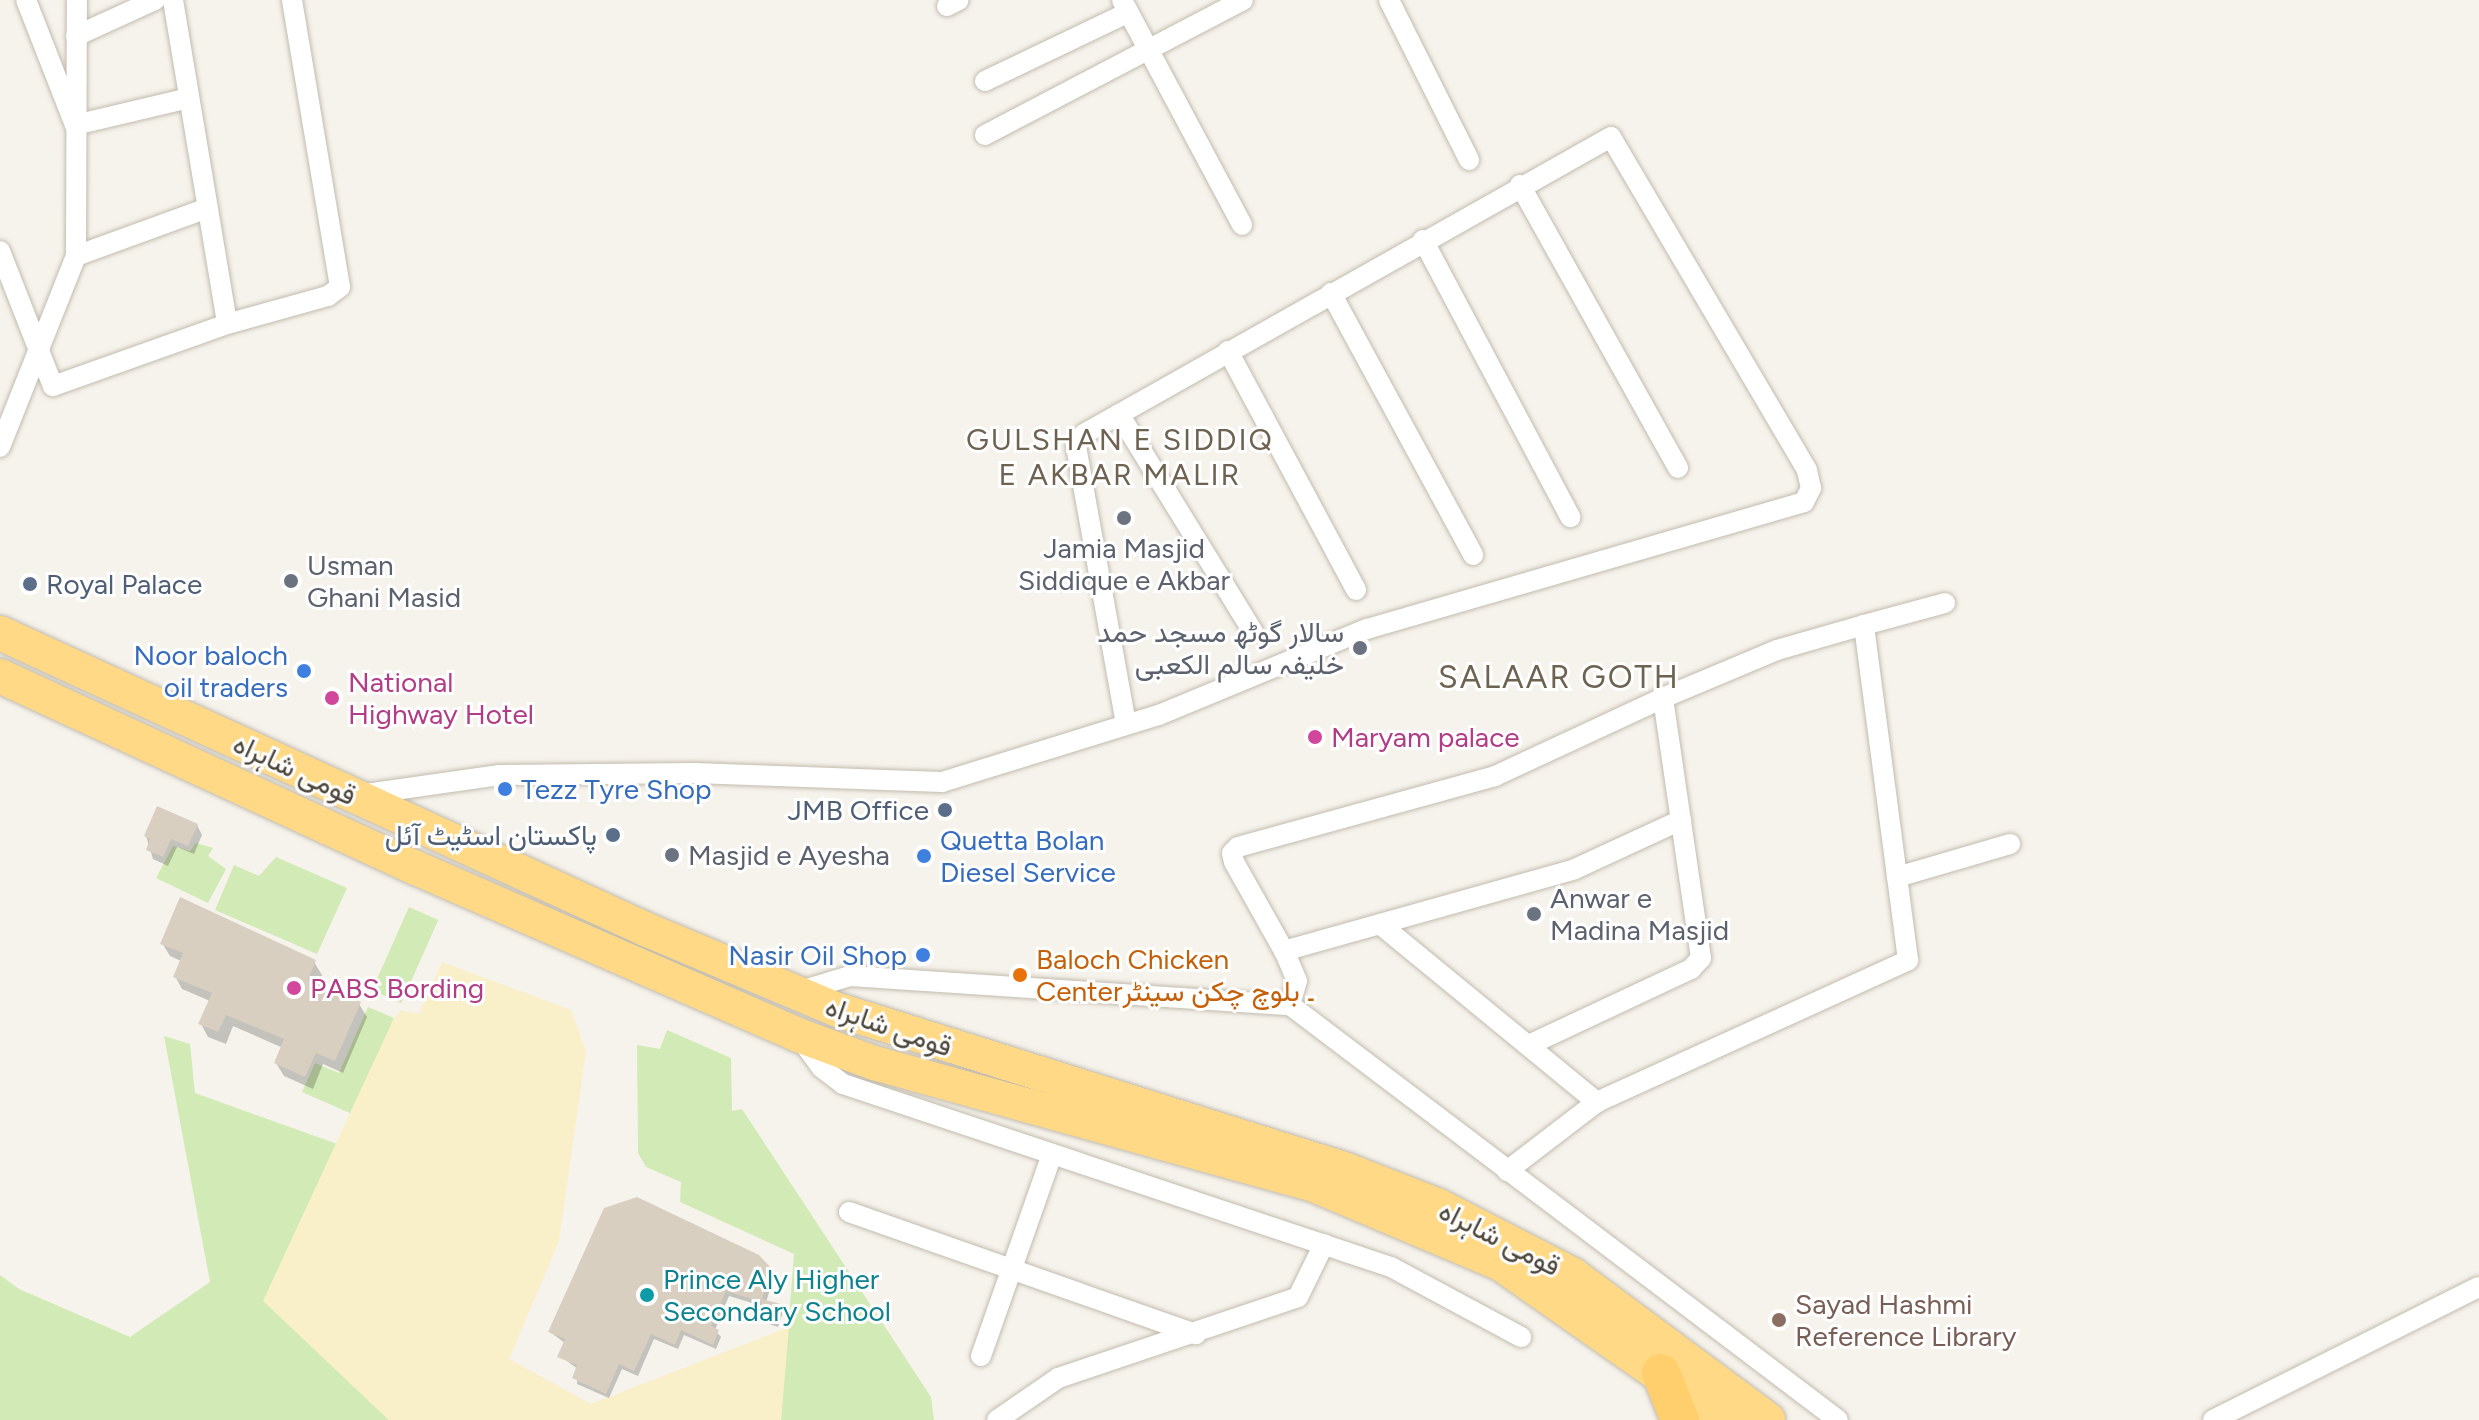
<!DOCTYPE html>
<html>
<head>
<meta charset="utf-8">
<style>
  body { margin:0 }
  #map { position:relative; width:2479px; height:1420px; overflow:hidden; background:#f6f3ec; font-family:Figtree,Vazirmatn,sans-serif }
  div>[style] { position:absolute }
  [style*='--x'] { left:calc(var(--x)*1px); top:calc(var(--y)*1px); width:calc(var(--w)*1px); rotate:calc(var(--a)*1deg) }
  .green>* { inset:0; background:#d2eab5; transform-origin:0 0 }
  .sand>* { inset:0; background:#f9efc9 }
  .shadow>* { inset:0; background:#0003 }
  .building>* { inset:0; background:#d8cfc1; transform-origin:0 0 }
  .roads { filter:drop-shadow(0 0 2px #c2bbae) drop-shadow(0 0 2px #c2bbae) }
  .minor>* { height:20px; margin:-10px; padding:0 10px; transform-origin:10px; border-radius:10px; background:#fff }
  .trunk>* { height:34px; margin:-17px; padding:0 17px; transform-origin:17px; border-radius:17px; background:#ffd985 }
  .motorway>* { height:38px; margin:-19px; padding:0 19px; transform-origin:19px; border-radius:19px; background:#ffcf6e }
  .dots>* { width:22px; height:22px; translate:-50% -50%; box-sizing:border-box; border:4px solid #fff; border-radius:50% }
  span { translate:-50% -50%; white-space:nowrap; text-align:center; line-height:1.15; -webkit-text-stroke:6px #fff; paint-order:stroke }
  .worship-label { font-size:28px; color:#5b616d }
  .left { translate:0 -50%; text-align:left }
  .right { translate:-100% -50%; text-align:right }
  .service-label { font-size:28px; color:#4e5e75 }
  .shop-label { font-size:28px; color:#366cbe }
  .hotel-label { font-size:28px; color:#b23c85 }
  .street-label { font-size:28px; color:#4b4439 }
  .food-label { font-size:28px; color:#c56008 }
  .culture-label { font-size:28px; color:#0d838f }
  .education-label { font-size:28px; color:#785e54 }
  .neighbourhood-label { font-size:30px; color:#6e6250; letter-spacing:2px }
  .quarter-label { font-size:32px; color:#6e6250; letter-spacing:2px }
</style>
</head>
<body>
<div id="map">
  <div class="green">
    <i style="clip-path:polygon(196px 843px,213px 848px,208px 856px,226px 869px,208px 903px,156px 878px,173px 846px,190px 851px)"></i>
    <i style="clip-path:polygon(276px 857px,347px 888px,317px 954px,215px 910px,234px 865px,259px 876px)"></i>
    <i style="left:409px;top:907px;width:32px;height:91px;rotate:24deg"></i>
    <i style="clip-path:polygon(368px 1007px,394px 1018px,352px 1114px,302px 1092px,315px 1063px,339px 1073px)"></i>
    <i style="clip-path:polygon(667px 1030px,731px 1058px,732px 1111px,742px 1109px,931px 1397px,934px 1420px,781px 1420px,794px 1254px,680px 1202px,681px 1182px,646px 1167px,638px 1153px,637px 1045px,660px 1049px)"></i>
    <i style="clip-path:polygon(164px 1036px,190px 1044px,195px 1093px,340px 1145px,264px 1301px,389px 1420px,0 1420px,0 1275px,19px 1289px,130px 1337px,210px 1282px)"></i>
  </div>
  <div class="sand">
    <i style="clip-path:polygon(442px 962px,571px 1010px,586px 1051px,559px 1241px,509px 1359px,591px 1404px,789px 1327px,781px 1420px,389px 1420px,263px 1301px,394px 1018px,401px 1010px,419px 1014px)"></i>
  </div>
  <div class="shadow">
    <i style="clip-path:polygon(197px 825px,202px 835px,194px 854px,177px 847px,168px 866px,153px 859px,146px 836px)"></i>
    <i style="clip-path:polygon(162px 943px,314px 962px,322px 975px,317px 986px,359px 1004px,367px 1017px,343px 1073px,323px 1064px,313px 1089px,284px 1076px,276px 1063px,283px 1048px,233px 1026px,226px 1044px,208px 1037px,201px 1024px,210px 1001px,182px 989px,175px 976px,181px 961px,170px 956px)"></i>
    <i style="clip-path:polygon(770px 1270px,774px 1277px,766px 1302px,783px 1312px,778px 1327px,763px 1322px,762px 1306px,729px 1296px,715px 1330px,721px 1337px,716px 1349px,684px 1335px,678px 1349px,654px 1339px,638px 1376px,622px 1369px,609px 1398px,577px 1384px,578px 1369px,560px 1356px,565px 1343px,550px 1332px)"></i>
  </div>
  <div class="building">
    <i style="clip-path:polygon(157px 806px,198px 824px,188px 846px,171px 839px,163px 857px,146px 850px,150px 839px,144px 836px)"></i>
    <i style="clip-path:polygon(180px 897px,316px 960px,308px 980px,361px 1002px,335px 1061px,316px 1053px,305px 1077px,274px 1063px,284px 1039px,226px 1015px,218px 1032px,198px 1024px,212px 993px,173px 977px,183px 953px,160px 944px)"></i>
    <i style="clip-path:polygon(637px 1197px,759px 1255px,772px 1269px,761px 1302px,726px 1291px,711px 1326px,719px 1330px,713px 1345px,681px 1330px,675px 1345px,651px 1334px,634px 1371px,619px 1364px,606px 1394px,572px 1378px,577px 1365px,557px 1357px,565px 1339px,548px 1332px,604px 1208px)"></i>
    <i style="left:762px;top:1299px;width:20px;height:19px;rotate:15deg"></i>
  </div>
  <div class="roads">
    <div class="minor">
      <i style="--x:26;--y:0;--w:134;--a:68.6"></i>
      <i style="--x:75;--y:125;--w:117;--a:-13.3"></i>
      <i style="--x:173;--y:0;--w:328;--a:80.5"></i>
      <i style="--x:1122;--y:0;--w:255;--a:61.9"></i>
      <i style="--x:1389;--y:0;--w:179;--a:63.4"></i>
      <i style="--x:947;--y:6;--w:13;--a:-27"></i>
      <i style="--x:76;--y:36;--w:87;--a:-24.5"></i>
      <i style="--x:985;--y:81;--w:157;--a:-25.6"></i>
      <i style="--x:985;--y:135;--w:291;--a:-27.6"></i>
      <i style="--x:1520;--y:185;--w:324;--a:60.8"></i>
      <i style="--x:1423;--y:240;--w:314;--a:62"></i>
      <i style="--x:0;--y:251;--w:145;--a:68.6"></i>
      <i style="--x:53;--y:386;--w:185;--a:-19.6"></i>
      <i style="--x:227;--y:324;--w:105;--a:-15.5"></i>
      <i style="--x:328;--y:296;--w:15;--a:-37"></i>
      <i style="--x:340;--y:287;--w:291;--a:-99.5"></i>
      <i style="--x:76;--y:256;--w:140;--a:-20"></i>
      <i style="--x:1331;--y:293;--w:298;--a:61.5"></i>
      <i style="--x:1228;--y:351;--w:271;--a:61.8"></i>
      <i style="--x:1119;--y:414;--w:256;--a:58.4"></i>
      <i style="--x:0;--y:447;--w:206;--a:-68.3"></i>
      <i style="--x:76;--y:256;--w:256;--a:-89.8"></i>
      <i style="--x:1864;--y:625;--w:84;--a:-15.2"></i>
      <i style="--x:359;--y:795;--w:142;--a:-8.1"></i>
      <i style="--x:500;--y:775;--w:195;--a:-0.6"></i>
      <i style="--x:695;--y:773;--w:247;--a:2.1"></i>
      <i style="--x:942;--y:782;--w:227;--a:-17.2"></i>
      <i style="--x:1159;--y:715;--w:225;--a:-22.5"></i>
      <i style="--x:1367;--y:629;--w:455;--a:-16.2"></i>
      <i style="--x:1804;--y:502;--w:16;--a:-63"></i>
      <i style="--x:1811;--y:488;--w:18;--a:-103"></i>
      <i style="--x:1807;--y:470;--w:386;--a:-120.5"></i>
      <i style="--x:1611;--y:137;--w:605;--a:150.6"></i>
      <i style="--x:1084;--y:434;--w:14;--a:124"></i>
      <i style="--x:1076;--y:446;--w:283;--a:79.8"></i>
      <i style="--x:1897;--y:877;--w:118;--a:-16.3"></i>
      <i style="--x:1380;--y:924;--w:281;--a:39.4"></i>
      <i style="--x:1284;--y:951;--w:102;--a:-119.3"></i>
      <i style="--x:1234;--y:862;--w:9;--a:-103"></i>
      <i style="--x:1232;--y:853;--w:8;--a:-45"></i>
      <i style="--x:1238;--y:847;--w:267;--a:-15.4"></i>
      <i style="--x:1495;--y:776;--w:185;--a:-24.9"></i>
      <i style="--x:1663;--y:698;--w:263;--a:81.7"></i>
      <i style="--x:1701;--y:958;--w:15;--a:132"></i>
      <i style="--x:1691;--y:969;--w:177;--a:154.9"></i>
      <i style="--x:797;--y:992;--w:55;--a:-16.8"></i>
      <i style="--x:850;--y:976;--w:441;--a:3.8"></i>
      <i style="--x:1290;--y:1005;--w:687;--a:37.14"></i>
      <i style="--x:1290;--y:1005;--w:25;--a:-74"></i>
      <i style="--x:1297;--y:981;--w:33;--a:-113"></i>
      <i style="--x:1284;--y:951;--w:302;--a:-15.7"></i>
      <i style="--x:1575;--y:869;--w:117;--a:-24.8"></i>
      <i style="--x:800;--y:1038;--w:37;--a:54"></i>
      <i style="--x:822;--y:1068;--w:26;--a:37"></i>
      <i style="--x:843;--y:1084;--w:578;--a:18.47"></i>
      <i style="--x:1391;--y:1267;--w:148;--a:28.3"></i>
      <i style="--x:1507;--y:1171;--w:113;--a:-37.5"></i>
      <i style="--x:1597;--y:1102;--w:342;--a:-24.5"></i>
      <i style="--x:1908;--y:960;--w:338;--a:-97.5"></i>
      <i style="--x:1864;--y:625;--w:91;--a:164"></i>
      <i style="--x:1777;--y:650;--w:124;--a:157.2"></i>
      <i style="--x:849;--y:1212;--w:368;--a:19.4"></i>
      <i style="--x:981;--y:1356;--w:214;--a:-70.6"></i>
      <i style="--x:997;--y:1420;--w:74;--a:-34.5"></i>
      <i style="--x:1058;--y:1378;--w:253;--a:-18.6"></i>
      <i style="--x:1298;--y:1297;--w:59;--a:-63.9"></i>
      <i style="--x:2213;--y:1420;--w:297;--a:-26.6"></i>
    </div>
    <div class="trunk">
      <i style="--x:0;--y:633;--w:710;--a:24.65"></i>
      <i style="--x:645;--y:929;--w:209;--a:22.8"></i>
      <i style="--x:838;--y:1010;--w:534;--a:17.45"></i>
      <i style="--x:1347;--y:1170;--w:99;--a:21.4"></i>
      <i style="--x:1439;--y:1206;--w:151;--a:27.2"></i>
      <i style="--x:1573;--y:1275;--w:243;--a:36.6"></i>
      <i style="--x:0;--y:676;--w:458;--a:24.8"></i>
      <i style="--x:416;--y:868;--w:417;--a:23.6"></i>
      <i style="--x:798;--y:1035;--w:81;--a:20.2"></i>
      <i style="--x:874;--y:1063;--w:457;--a:15.5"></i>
      <i style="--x:1314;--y:1185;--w:203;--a:22.9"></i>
      <i style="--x:1501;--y:1264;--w:272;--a:35"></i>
    </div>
    <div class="motorway">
      <i style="--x:1661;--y:1373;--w:51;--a:68"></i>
    </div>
  </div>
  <div class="dots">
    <i style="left:1124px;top:518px;background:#6b7280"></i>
    <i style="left:291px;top:581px;background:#6b7280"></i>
    <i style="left:30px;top:584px;background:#5c6f8a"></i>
    <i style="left:1360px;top:648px;background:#6b7280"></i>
    <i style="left:304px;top:671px;background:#3f7fe0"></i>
    <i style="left:332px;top:698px;background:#d1479c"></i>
    <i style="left:1315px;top:737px;background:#d1479c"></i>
    <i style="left:505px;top:789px;background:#3f7fe0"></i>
    <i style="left:945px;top:810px;background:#5c6f8a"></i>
    <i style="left:613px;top:835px;background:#5c6f8a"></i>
    <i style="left:672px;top:855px;background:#6b7280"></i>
    <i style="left:924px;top:856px;background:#3f7fe0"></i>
    <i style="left:1534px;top:914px;background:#6b7280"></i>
    <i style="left:923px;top:955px;background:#3f7fe0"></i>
    <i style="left:1020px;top:975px;background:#e8710a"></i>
    <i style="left:294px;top:988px;background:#d1479c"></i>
    <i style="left:647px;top:1295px;background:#0f9aa8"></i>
    <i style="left:1779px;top:1320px;background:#8d6e63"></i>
  </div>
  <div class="worship-label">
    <span style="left:1124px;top:564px">Jamia Masjid<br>Siddique e Akbar</span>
    <span class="left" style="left:307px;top:581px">Usman<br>Ghani Masid</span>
    <span class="right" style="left:1344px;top:648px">سالار گوٹھ مسجد حمد<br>خلیفہ سالم الکعبی</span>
    <span class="left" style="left:688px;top:855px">Masjid e Ayesha</span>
    <span class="left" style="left:1550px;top:914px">Anwar e<br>Madina Masjid</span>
  </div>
  <div class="service-label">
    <span class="left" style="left:46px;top:584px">Royal Palace</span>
    <span class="right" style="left:929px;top:810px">JMB Office</span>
    <span class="right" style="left:597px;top:835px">پاکستان اسٹیٹ آئل</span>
  </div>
  <div class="shop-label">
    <span class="right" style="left:288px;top:671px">Noor baloch<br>oil traders</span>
    <span class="left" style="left:521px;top:789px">Tezz Tyre Shop</span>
    <span class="left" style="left:940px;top:856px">Quetta Bolan<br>Diesel Service</span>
    <span class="right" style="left:907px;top:955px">Nasir Oil Shop</span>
  </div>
  <div class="hotel-label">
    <span class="left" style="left:348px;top:698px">National<br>Highway Hotel</span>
    <span class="left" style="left:1331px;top:737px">Maryam palace</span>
    <span class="left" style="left:310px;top:988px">PABS Bording</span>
  </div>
  <div class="street-label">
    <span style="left:295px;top:769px;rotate:25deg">قومی شاہراہ</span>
    <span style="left:889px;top:1026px;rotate:19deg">قومی شاہراہ</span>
    <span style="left:1500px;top:1238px;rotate:27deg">قومی شاہراہ</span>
  </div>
  <div class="food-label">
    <span class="left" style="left:1036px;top:975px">Baloch Chicken<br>Center۔ بلوچ چکن سینٹر</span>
  </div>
  <div class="culture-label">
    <span class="left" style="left:663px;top:1295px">Prince Aly Higher<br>Secondary School</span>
  </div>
  <div class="education-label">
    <span class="left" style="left:1795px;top:1320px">Sayad Hashmi<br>Reference Library</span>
  </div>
  <div class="neighbourhood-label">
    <span style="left:1120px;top:457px">GULSHAN E SIDDIQ<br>E AKBAR MALIR</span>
  </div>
  <div class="quarter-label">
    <span style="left:1559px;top:677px">SALAAR GOTH</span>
  </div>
</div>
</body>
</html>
